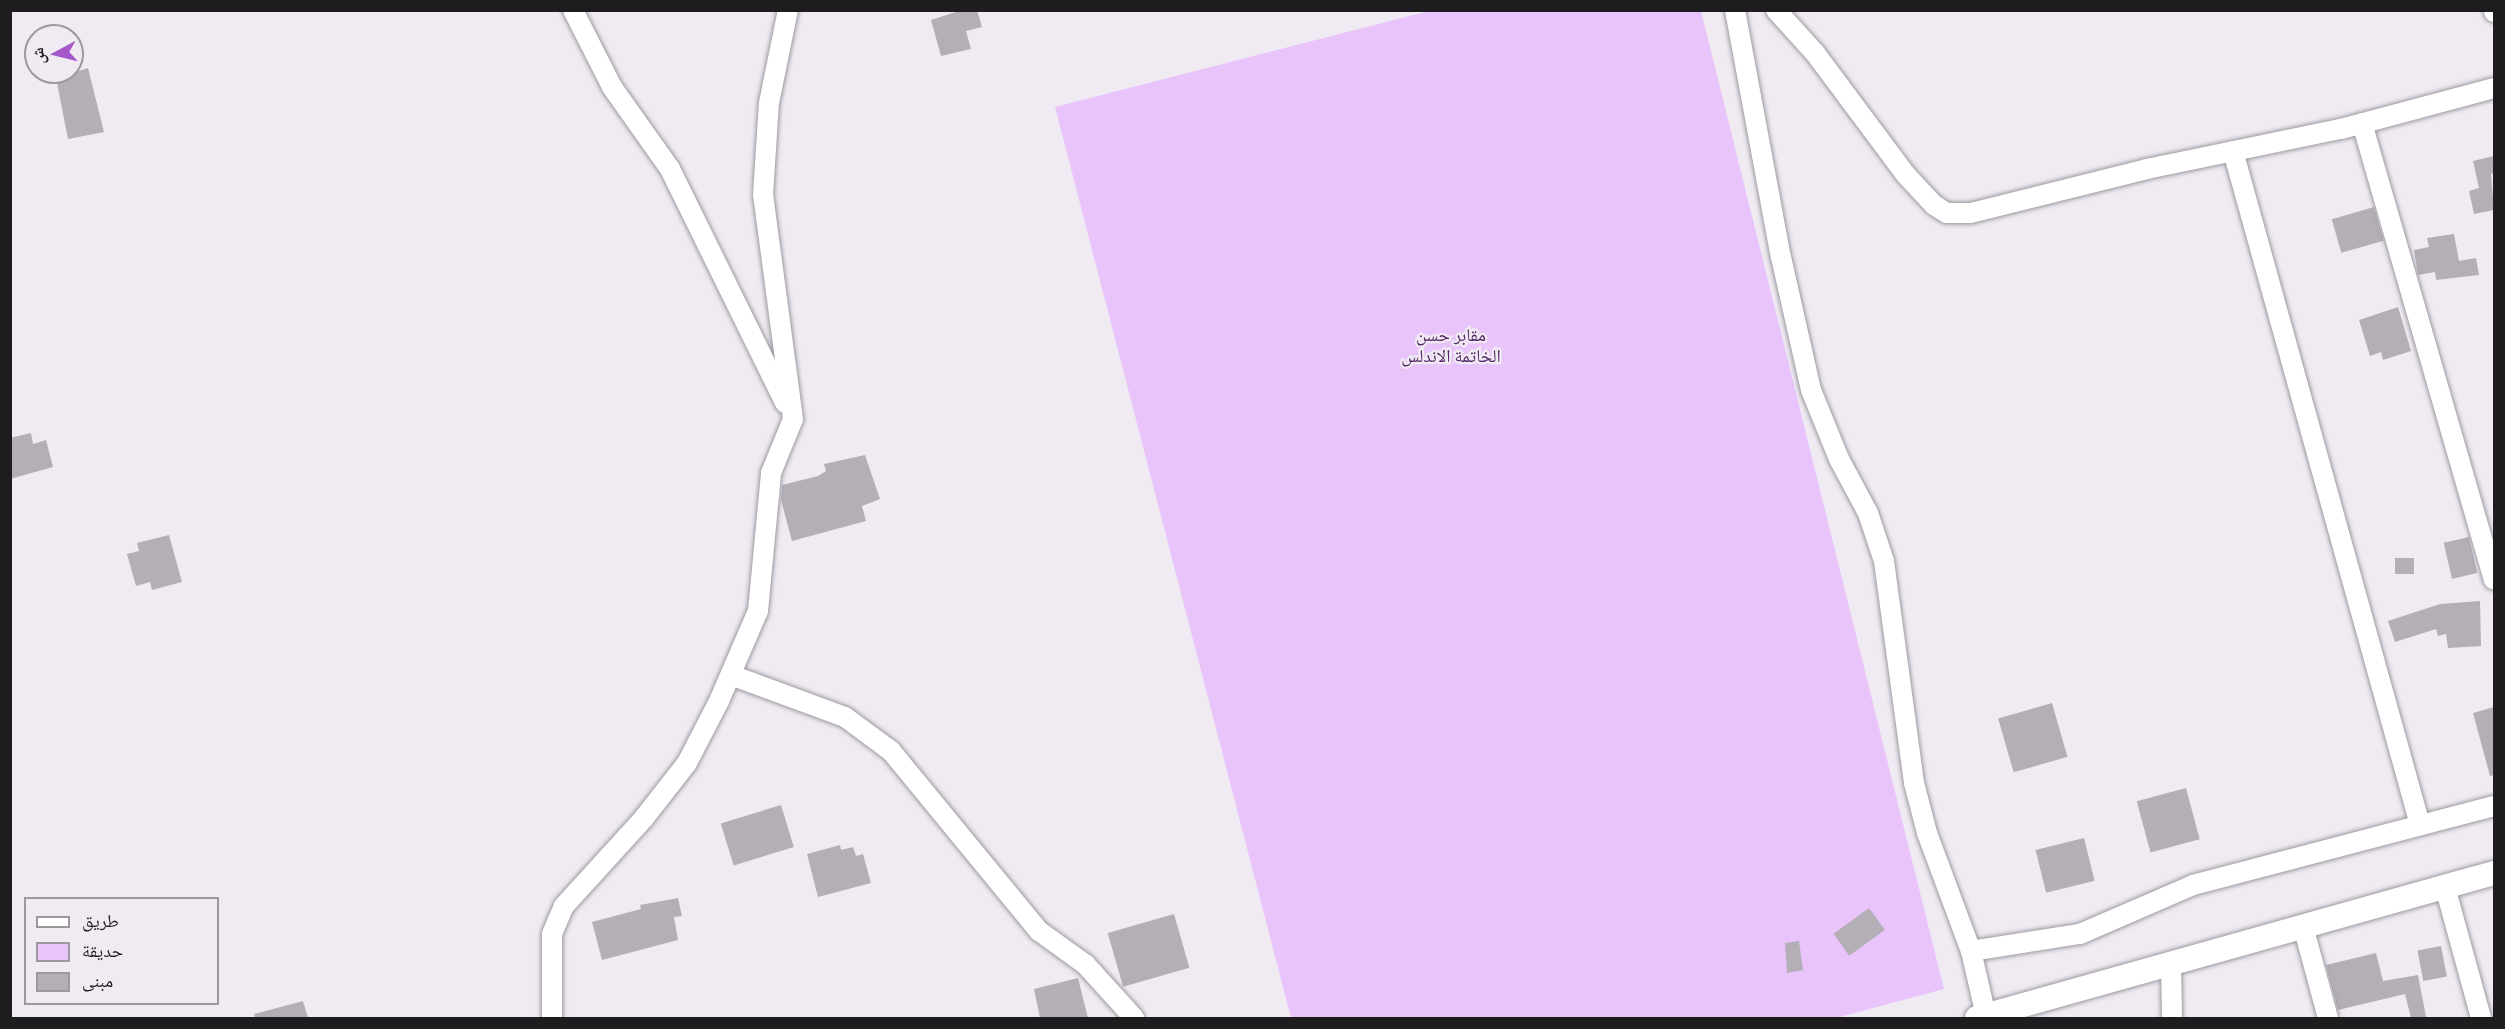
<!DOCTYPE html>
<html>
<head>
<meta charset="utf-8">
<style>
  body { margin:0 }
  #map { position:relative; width:2505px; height:1029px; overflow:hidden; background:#f0ebf3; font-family:"Titillium Web","Noto Naskh Arabic",sans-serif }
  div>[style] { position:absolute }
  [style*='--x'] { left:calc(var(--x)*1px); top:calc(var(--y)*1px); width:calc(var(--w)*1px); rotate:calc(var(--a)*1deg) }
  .green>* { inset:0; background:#e8c4fb }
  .building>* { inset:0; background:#b4afb7; transform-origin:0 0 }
  .roads { filter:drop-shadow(0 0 2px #9e99a0) drop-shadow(0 0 2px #9e99a0) }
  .minor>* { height:20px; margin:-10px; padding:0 10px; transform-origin:10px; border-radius:10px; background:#fff }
  .tertiary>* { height:24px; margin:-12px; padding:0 12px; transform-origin:12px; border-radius:12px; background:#fff }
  span { translate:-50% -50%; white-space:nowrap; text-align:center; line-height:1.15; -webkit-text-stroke:4.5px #f0ebf3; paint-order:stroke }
  .park-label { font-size:18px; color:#522566 }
  .frame { position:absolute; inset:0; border:12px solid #1e1c1f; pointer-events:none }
  .legend { position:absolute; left:24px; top:897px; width:195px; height:108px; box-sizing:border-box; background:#f0ebf3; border:2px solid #9c989e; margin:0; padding:8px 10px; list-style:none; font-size:18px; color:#1e1c1f }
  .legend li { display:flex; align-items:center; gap:12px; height:30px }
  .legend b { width:30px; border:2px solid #9c989e }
  .north { position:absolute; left:24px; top:24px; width:60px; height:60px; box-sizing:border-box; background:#f0ebf3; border:2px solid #9c989e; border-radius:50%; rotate:263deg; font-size:16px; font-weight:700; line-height:24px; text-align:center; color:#1e1c1f }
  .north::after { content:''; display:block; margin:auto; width:21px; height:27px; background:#a557c9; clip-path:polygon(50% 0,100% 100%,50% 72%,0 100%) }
</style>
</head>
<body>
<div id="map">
  <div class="green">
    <i style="clip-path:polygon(1429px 11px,1701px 11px,1944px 989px,1836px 1018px,1291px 1018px,1055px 107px)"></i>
  </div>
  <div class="building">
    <i style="clip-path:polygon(962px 10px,977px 10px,982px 27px,966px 31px,971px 49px,941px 56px,931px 20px)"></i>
    <i style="clip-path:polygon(88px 68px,104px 132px,68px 139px,56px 78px)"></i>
    <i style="clip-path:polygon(2494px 156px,2494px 173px,2491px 174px,2494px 210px,2474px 214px,2469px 191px,2479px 188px,2473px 161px)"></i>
    <i style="left:2374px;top:207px;width:35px;height:44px;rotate:74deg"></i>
    <i style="clip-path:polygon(2454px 234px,2459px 261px,2476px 258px,2479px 275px,2436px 280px,2435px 272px,2418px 275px,2414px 250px,2429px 247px,2427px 238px)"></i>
    <i style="clip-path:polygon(2398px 307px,2411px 351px,2383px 360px,2381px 352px,2370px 356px,2359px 320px)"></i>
    <i style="clip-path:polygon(31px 433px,33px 444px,46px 440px,53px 467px,10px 479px,10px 438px)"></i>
    <i style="clip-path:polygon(865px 455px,880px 499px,862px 506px,866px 521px,792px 541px,781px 500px,782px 485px,818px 476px,826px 471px,824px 464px)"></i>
    <i style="clip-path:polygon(169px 535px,182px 582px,152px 590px,150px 582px,136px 586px,127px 554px,139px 551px,137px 543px)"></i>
    <i style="left:2469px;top:537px;width:37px;height:26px;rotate:77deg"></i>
    <i style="left:2395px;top:558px;width:19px;height:16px"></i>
    <i style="clip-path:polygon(2480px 601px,2481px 646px,2448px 648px,2446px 634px,2438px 636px,2436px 629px,2395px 642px,2388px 621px,2440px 604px)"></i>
    <i style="left:2052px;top:703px;width:56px;height:56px;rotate:74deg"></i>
    <i style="clip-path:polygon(2494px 707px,2494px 775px,2490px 776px,2473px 713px)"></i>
    <i style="left:2186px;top:788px;width:53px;height:51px;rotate:75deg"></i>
    <i style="left:781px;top:805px;width:44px;height:63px;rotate:73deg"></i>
    <i style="left:2084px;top:838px;width:44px;height:50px;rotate:76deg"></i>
    <i style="clip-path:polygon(840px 845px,841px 850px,853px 847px,856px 856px,863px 854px,871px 883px,818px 897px,807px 854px)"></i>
    <i style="clip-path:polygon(678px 898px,682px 916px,674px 917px,678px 940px,602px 960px,592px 922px,641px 909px,640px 905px)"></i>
    <i style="left:1869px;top:908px;width:27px;height:44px;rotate:54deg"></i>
    <i style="left:1174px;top:914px;width:56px;height:69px;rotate:74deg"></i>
    <i style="clip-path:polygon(1799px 941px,1803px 970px,1787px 973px,1785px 943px)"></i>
    <i style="left:2441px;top:946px;width:31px;height:24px;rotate:79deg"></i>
    <i style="clip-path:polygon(2376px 953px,2383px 981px,2418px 975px,2426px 1017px,2411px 1018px,2405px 994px,2338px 1010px,2326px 965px)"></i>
    <i style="clip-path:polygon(1078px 978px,1088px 1018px,1040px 1018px,1034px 989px)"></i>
    <i style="clip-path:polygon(303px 1001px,308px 1018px,255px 1018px,254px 1014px)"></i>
  </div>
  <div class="roads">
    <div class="minor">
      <i style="--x:573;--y:10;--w:86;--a:63.1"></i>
      <i style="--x:612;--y:87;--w:100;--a:54.7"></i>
      <i style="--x:670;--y:169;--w:261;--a:63.8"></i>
      <i style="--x:1735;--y:10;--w:251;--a:79.5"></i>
      <i style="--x:1781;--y:257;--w:136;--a:77.3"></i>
      <i style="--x:1811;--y:390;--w:74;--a:67.9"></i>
      <i style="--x:1839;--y:459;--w:61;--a:61.8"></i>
      <i style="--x:1868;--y:513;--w:51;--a:71.6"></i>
      <i style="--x:1884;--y:561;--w:224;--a:82.3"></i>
      <i style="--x:1914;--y:783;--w:52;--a:75.4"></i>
      <i style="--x:1927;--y:833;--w:126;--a:69.6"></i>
      <i style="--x:1971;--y:951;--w:67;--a:77"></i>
      <i style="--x:1776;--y:10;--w:58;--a:47.8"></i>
      <i style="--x:1815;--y:53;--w:152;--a:53.3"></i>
      <i style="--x:1906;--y:175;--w:41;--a:47"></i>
      <i style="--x:1934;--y:205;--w:15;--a:32"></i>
      <i style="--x:1947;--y:213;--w:24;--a:0"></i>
      <i style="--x:1971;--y:213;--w:181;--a:-14"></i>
      <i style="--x:2147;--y:169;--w:198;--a:-11.7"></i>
      <i style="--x:2341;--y:129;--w:158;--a:-15"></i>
      <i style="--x:2494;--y:10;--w:2;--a:90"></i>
      <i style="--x:2362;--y:123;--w:475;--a:73.9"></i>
      <i style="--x:2233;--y:151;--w:699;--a:74.49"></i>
      <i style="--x:731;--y:675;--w:121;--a:20.2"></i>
      <i style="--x:845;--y:717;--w:57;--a:36.5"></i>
      <i style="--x:891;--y:751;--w:233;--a:50.6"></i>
      <i style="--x:1039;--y:931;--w:57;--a:35.7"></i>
      <i style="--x:1085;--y:964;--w:73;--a:47.8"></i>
      <i style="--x:2445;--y:887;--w:136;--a:74.6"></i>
      <i style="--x:2303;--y:926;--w:95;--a:74.8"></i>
      <i style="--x:1971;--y:951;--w:110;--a:-8.9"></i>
      <i style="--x:2080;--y:934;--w:123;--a:-23.4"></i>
      <i style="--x:2193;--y:885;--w:311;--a:-14.7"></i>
      <i style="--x:2171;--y:964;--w:54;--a:88.9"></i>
      <i style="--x:552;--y:1018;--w:84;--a:-90"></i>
      <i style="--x:552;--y:934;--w:30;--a:-67"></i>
      <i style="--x:564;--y:906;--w:119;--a:-47.7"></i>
      <i style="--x:644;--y:818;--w:70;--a:-52"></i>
      <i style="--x:687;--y:763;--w:70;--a:-62.7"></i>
      <i style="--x:719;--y:701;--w:98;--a:-66.6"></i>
      <i style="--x:758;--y:611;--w:139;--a:-84.6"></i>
      <i style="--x:771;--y:473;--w:58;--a:-67.8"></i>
      <i style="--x:793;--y:419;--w:226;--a:-97.6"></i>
      <i style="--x:763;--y:195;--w:92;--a:-86.3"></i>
      <i style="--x:769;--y:103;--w:95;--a:-78.5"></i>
    </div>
    <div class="tertiary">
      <i style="--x:1977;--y:1018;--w:537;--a:-15.67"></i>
    </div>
  </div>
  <div class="park-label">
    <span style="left:1451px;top:346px">مقابر حسن<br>الخاتمة الاندلس</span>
  </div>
  <div class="frame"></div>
  <ul class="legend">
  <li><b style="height:8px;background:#fff"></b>طريق</li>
  <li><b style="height:16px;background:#e8c4fb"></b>حديقة</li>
  <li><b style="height:16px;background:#b4afb7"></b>مبنى</li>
  </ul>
  <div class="north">ش</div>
</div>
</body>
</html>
